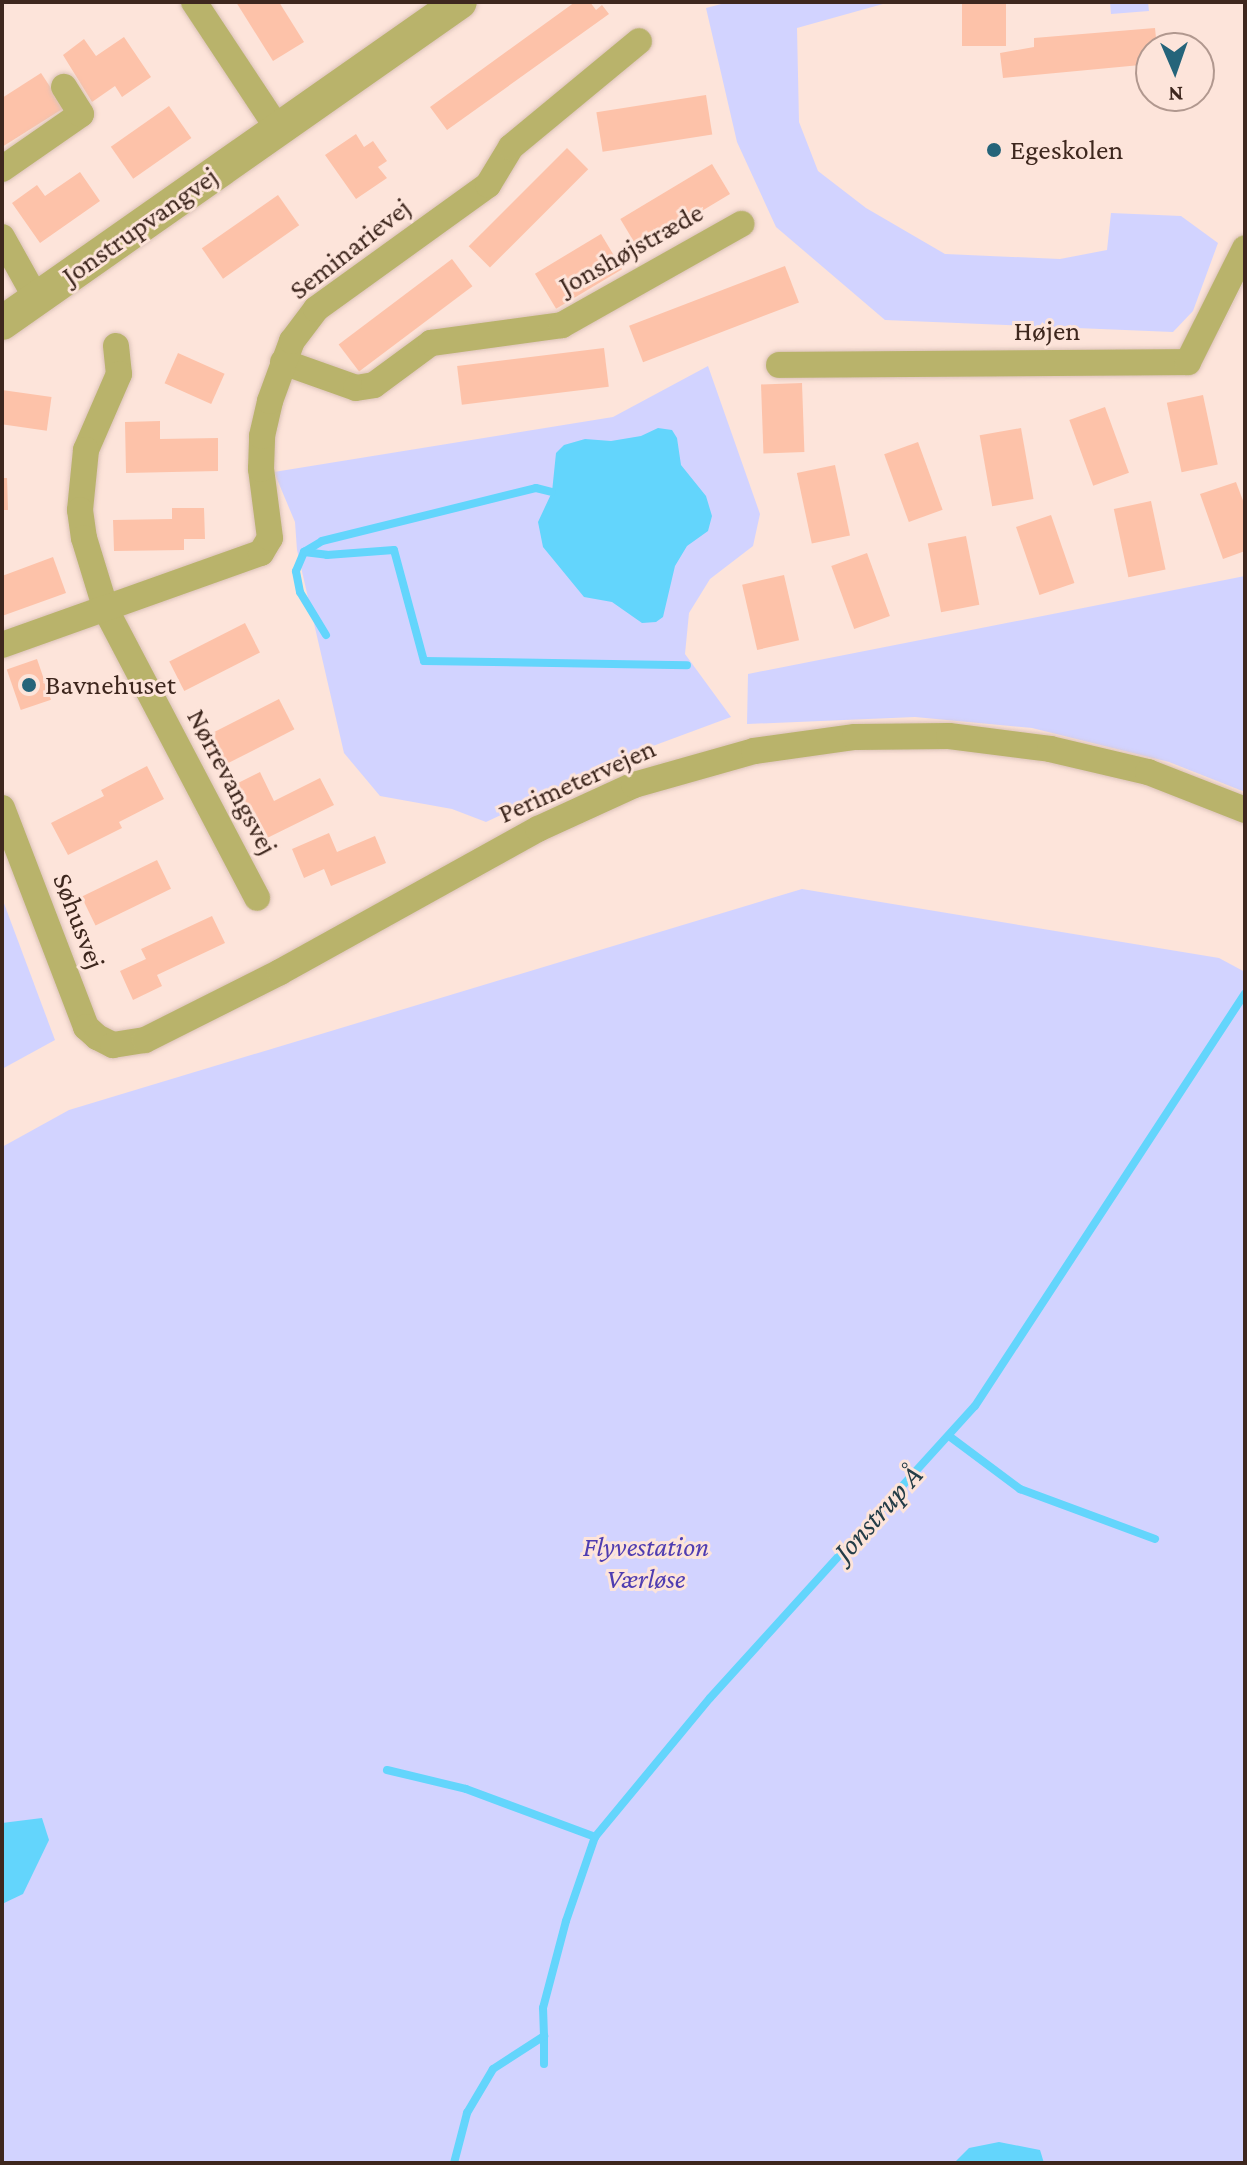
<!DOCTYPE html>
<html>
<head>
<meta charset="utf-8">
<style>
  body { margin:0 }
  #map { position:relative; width:1247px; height:2165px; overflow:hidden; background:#fde4da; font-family:"Crimson Pro",serif }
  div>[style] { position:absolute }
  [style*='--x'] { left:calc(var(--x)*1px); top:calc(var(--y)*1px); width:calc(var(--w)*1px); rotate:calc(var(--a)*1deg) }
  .green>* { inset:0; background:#d2d3ff }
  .water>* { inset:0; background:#63d5fc }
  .stream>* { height:8px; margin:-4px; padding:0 4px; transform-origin:4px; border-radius:4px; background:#63d5fc }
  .building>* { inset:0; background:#fdc2a9; transform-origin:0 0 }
  .roads { filter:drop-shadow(0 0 2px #dbc2b8) drop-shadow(0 0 2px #dbc2b8) }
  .minor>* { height:26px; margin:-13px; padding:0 13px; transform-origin:13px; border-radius:13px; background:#b9b36b }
  .tertiary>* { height:34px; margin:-17px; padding:0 17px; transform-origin:17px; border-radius:17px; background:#b9b36b }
  .dots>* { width:22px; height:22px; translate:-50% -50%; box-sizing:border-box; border:4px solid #fde4da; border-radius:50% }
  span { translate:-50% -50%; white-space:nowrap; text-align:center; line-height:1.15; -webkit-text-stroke:6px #fde4da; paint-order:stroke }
  .poi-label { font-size:28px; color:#3e271e }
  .left { translate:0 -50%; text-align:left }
  .street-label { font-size:28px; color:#3e271e }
  .park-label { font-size:28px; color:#4f3db1; font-style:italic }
  .water-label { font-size:30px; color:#243d47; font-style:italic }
  .frame { position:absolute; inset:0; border:4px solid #3e271e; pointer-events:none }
  .north { position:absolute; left:1135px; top:32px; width:80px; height:80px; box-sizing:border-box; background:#fde4da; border:2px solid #b1988f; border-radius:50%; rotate:178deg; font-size:22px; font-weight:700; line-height:32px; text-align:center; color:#3e271e }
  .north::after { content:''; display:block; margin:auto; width:28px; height:36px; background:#25647a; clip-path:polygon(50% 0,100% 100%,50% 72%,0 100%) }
</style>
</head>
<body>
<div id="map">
  <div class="green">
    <i style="clip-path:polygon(729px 2px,890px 2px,797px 28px,799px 122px,818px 171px,866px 208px,945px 254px,1060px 259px,1107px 250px,1111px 213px,1181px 216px,1218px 243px,1193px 311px,1173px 332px,885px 320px,776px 227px,737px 142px,706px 8px)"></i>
    <i style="clip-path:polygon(1110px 2px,1148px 2px,1149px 11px,1111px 14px)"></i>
    <i style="clip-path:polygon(708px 366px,760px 514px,753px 546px,710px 579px,689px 613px,685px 654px,731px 717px,634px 753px,486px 822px,452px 809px,380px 796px,344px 753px,297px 550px,295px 522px,274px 472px,613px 417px)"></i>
    <i style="clip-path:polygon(1245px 576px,1245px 792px,1169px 762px,1032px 728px,915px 717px,747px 724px,748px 674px)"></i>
    <i style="clip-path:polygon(802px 889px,1219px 958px,1245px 972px,1245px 2163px,2px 2163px,2px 1147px,69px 1110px)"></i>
    <i style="clip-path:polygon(2px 898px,55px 1040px,2px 1069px)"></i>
  </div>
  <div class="water">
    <i style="clip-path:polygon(658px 428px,672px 430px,677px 438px,681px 465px,706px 496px,712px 516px,708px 531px,687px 546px,675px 566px,663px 617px,656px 622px,642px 623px,612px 602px,584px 597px,543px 547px,538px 522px,552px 492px,556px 453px,564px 445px,585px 439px,611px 441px,641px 436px)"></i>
    <i style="clip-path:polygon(42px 1818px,49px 1840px,23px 1894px,2px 1904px,2px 1823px)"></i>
    <i style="clip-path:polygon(999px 2142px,1040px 2150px,1044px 2163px,954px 2163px,969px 2148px)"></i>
  </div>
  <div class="stream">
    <i style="--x:304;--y:552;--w:23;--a:7"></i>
    <i style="--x:327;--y:555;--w:67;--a:-4.3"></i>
    <i style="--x:394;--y:550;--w:115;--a:74.9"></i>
    <i style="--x:424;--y:661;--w:263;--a:0.9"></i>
    <i style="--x:326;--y:635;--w:50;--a:-121.2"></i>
    <i style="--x:300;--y:592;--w:21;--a:-101"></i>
    <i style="--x:296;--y:571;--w:21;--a:-67"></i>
    <i style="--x:304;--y:552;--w:21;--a:-31"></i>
    <i style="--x:322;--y:541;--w:220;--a:-13.9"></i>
    <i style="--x:536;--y:488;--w:16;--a:14"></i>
    <i style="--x:949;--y:1436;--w:89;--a:36.7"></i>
    <i style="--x:1020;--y:1489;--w:144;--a:20.3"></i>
    <i style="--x:387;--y:1770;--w:81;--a:13.5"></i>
    <i style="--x:466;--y:1789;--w:138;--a:20.4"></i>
    <i style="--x:544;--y:2064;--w:28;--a:-90"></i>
    <i style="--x:454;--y:2163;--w:52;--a:-75.4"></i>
    <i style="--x:467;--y:2113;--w:51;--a:-59.4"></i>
    <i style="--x:493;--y:2069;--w:61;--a:-32.9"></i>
    <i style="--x:544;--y:2036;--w:28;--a:-92"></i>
    <i style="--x:543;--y:2008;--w:90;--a:-75.2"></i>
    <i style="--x:566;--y:1921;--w:89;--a:-71"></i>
    <i style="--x:595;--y:1837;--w:180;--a:-50.4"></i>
    <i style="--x:710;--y:1698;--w:394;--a:-47.8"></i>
    <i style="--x:975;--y:1406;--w:493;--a:-56.8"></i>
  </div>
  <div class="building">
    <i style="clip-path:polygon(236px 2px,279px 2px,304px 42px,273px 61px)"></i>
    <i style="clip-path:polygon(575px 2px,590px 2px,596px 10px,602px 5px,609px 14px,447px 130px,430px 107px)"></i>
    <i style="left:962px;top:2px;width:44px;height:44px"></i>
    <i style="clip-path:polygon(1155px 28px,1156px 38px,1164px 38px,1170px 48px,1151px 48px,1151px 64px,1003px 78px,1000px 53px,1034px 47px,1034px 38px)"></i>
    <i style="clip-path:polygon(124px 37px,151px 77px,122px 97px,115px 86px,92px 102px,63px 55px,84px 39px,96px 56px)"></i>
    <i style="clip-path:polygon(41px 73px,64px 108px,2px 147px,2px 98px)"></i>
    <i style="left:706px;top:95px;width:40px;height:111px;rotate:81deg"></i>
    <i style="left:169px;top:106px;width:39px;height:71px;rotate:55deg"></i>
    <i style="clip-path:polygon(356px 134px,364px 147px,373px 141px,387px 161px,378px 167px,387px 178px,356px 199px,325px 155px)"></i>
    <i style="left:567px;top:148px;width:30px;height:139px;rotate:45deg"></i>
    <i style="left:712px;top:164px;width:35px;height:107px;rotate:59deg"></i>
    <i style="clip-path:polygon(80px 172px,100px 201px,40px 243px,12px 203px,37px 185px,45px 196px)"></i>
    <i style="left:278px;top:195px;width:37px;height:93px;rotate:55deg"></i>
    <i style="left:601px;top:234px;width:41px;height:77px;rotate:59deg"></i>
    <i style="left:452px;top:259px;width:34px;height:142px;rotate:53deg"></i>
    <i style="left:785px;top:266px;width:39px;height:167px;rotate:69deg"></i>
    <i style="left:604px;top:348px;width:39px;height:148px;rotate:83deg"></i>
    <i style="left:178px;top:353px;width:51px;height:33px;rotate:24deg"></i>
    <i style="left:802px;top:383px;width:69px;height:41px;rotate:88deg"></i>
    <i style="left:2px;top:390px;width:50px;height:34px;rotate:8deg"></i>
    <i style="left:1203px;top:395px;width:71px;height:37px;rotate:78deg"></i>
    <i style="left:1105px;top:407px;width:70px;height:38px;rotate:70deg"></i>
    <i style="clip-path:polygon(160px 421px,160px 439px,218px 438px,218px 471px,126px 473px,125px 422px)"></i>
    <i style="left:1021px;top:428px;width:72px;height:42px;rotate:80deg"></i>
    <i style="left:918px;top:442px;width:72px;height:36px;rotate:70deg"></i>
    <i style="left:835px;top:465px;width:72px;height:39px;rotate:78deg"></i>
    <i style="clip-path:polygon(2px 478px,7px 478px,8px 510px,2px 510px)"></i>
    <i style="clip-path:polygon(1236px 482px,1245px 506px,1245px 551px,1223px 559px,1200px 494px)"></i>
    <i style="left:1151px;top:501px;width:70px;height:38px;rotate:78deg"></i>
    <i style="clip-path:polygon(172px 508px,204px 508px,205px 539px,184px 539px,184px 550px,114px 551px,113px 520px,172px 519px)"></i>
    <i style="left:1051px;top:515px;width:72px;height:37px;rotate:71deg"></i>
    <i style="left:966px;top:536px;width:70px;height:39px;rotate:79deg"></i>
    <i style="left:867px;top:553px;width:67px;height:38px;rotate:70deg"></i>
    <i style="clip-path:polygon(53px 557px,66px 593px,2px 616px,2px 576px)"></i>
    <i style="left:784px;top:575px;width:67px;height:43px;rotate:77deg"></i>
    <i style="left:245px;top:623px;width:33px;height:85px;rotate:63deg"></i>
    <i style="left:37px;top:659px;width:43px;height:32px;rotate:71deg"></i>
    <i style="left:279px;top:699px;width:34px;height:87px;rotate:63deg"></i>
    <i style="clip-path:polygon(147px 766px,164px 799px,119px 822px,122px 828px,68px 855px,51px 823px,104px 796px,101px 790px)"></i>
    <i style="clip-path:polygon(260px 772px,274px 801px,320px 778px,334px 805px,257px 843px,232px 786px)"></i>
    <i style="clip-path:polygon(329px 833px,337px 852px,375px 836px,386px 863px,331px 886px,324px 869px,304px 878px,292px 849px)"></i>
    <i style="left:157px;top:860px;width:32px;height:84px;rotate:64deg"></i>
    <i style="clip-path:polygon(212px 916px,225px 943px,157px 975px,162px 986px,133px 1000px,120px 971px,146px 959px,141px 949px)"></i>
  </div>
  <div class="roads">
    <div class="minor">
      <i style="--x:194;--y:2;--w:152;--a:56.5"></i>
      <i style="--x:2;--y:169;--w:96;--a:-34.8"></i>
      <i style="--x:81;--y:114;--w:32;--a:-122"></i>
      <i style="--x:2;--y:237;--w:70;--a:60.9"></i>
      <i style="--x:116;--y:346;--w:28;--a:84"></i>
      <i style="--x:119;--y:374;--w:83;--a:113.5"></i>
      <i style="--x:86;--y:450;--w:60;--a:95.7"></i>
      <i style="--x:80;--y:510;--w:28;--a:82"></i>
      <i style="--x:84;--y:538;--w:75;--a:73"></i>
      <i style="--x:106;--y:610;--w:325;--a:62.3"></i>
      <i style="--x:283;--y:362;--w:77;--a:19.6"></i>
      <i style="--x:356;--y:388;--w:18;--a:-9"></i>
      <i style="--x:374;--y:385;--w:71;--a:-36.4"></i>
      <i style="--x:431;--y:343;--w:132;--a:-7.8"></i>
      <i style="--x:562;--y:325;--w:206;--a:-29.4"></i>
      <i style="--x:779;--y:365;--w:409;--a:-0.4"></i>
      <i style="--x:1188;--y:362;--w:127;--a:-63.4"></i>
      <i style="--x:2;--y:645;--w:275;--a:-19.6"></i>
      <i style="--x:261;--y:553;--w:17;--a:-59"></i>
      <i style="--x:270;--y:538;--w:70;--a:-97.4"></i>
      <i style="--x:261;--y:469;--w:33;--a:-88"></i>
      <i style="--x:262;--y:436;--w:36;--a:-77"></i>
      <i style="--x:270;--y:401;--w:64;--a:-69.9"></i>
      <i style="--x:292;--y:341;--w:40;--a:-53"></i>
      <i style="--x:316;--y:309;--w:212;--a:-35.8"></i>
      <i style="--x:488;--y:185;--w:44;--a:-58.8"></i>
      <i style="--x:511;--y:147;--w:166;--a:-39.6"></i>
      <i style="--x:2;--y:808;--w:235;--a:69"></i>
      <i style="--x:86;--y:1027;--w:15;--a:42"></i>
      <i style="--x:97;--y:1037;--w:18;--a:27"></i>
      <i style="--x:113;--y:1045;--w:32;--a:-9"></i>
      <i style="--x:145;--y:1040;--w:151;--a:-26.7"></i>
      <i style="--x:280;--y:972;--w:295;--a:-29"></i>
      <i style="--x:538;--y:829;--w:106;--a:-24.6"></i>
      <i style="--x:634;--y:785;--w:125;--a:-15.8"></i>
      <i style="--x:754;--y:751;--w:102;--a:-7.9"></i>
      <i style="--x:855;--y:737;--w:94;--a:-0.6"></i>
      <i style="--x:949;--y:736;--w:102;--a:7.3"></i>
      <i style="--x:1050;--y:749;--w:101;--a:13.2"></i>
      <i style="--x:1148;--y:772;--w:104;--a:21.4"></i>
    </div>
    <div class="tertiary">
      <i style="--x:2;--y:323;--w:559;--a:-35.03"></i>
    </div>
  </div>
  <div class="dots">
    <i style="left:994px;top:150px;background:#25647a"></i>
    <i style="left:29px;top:685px;background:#25647a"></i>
  </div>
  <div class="poi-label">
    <span class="left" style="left:1010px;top:150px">Egeskolen</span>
    <span class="left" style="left:45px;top:685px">Bavnehuset</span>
  </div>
  <div class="street-label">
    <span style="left:140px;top:226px;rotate:-35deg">Jonstrupvangvej</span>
    <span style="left:350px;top:249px;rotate:-38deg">Seminarievej</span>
    <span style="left:631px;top:249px;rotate:-29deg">Jonshøjstræde</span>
    <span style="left:1047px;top:331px">Højen</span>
    <span style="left:577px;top:781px;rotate:-24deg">Perimetervejen</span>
    <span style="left:232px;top:782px;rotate:62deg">Nørrevangsvej</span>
    <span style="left:79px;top:921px;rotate:69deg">Søhusvej</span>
  </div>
  <div class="park-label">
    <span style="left:646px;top:1563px">Flyvestation<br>Værløse</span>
  </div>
  <div class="water-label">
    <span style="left:878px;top:1513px;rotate:-48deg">Jonstrup Å</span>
  </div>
  <div class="frame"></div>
  <div class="north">N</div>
</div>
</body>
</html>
